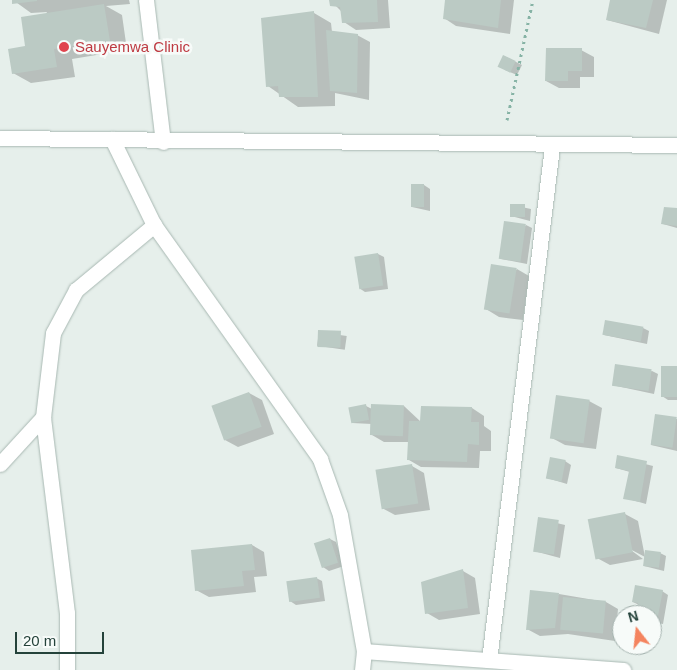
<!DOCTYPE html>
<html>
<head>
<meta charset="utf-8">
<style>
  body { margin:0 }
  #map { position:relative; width:677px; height:670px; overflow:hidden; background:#e6efeb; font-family:Helvetica,sans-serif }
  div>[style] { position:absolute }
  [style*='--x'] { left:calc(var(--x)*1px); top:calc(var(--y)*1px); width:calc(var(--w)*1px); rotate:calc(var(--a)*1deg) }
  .shadow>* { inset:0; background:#0003; transform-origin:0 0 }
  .building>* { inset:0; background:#bbcac4; transform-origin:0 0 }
  .path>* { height:3px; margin-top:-1.5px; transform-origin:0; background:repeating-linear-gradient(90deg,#86b3a5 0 2.5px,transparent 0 6.5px) }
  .roads { filter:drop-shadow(0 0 1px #a8b8b2) drop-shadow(0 0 1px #a8b8b2) }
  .minor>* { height:15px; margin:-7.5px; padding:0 7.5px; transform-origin:7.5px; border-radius:7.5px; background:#fff }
  .dots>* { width:14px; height:14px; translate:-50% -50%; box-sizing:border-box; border:2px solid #f7fbf9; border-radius:50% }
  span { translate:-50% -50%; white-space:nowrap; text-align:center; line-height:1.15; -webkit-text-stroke:5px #f7fbf9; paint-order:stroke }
  .health-label { font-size:15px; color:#be3a42 }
  .left { translate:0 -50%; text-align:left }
  .north { position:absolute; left:612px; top:605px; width:50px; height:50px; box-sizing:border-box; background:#f7fbf9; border:1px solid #a3b1ad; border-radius:50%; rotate:344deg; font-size:14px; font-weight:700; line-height:20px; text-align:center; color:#24423a }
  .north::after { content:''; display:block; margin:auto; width:18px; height:22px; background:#f4845f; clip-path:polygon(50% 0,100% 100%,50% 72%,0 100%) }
  .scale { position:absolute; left:15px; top:632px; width:89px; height:22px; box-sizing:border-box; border:2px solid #24423a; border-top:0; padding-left:6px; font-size:15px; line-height:18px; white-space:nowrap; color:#24423a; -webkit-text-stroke:4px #f7fbf9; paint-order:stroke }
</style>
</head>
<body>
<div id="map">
  <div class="shadow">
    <i style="clip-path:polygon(13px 0,129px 0,130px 4px,106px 6px,122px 15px,127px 50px,72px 59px,75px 77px,31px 83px,13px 73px,47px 12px,31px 13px)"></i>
    <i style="clip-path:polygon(330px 0,388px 0,390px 28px,356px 30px,344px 22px,342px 12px)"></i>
    <i style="clip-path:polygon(446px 0,514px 0,510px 34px,456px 26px,444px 18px)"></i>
    <i style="clip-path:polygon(611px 0,667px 0,659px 34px,607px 20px)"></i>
    <i style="clip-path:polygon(314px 13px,331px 23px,332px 32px,357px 35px,370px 42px,369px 100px,335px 93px,335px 106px,298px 107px,268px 86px)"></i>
    <i style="clip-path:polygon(581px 50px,594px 57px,594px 77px,580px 77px,580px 88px,559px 88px,546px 81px)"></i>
    <i style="clip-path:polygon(504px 56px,522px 65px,517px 75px,505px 70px)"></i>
    <i style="clip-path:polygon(424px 185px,430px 189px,430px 211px,412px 207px)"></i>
    <i style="clip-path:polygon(512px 205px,531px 209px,530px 221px,511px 216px)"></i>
    <i style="clip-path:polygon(677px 210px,677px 228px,663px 224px)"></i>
    <i style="clip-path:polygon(526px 225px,532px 228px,527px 264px,501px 259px)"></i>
    <i style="clip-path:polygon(378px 254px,384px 257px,388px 289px,365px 292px,359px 288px)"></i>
    <i style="clip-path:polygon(517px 269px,529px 276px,523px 320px,499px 317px,486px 309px)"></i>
    <i style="clip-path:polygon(643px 328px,649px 331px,647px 344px,604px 335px)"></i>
    <i style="left:319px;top:332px;width:28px;height:14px;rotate:8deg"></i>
    <i style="clip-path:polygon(677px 367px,677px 400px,668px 400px,662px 396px)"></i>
    <i style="clip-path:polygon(652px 371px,658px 374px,654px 394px,612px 385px)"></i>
    <i style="clip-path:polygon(249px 393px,262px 400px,274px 434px,238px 447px,225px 440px)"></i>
    <i style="clip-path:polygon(589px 401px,602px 408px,596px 449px,565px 445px,552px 438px)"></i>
    <i style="clip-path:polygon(366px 406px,372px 409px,404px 406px,421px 422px,472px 408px,484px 416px,484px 426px,491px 431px,491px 451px,480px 451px,479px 468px,421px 467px,409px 460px,409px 442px,384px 442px,372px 435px,372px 424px,352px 423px)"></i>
    <i style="clip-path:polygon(656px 416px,677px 419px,677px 451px,651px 445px)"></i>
    <i style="clip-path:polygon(618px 457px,653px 466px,646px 504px,625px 498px,630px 472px,616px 468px)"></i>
    <i style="clip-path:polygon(565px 461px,571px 465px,567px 484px,547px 478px)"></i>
    <i style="clip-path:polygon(412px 466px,424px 473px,430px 510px,395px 515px,382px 508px)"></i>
    <i style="clip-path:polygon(625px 514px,638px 521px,645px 557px,628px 548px,643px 559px,610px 565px,597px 558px)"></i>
    <i style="clip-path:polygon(540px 519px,565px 525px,560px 558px,534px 551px)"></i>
    <i style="clip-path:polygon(330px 539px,336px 542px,344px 566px,329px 571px,323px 567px)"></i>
    <i style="clip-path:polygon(252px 545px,264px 552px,267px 576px,254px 577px,256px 592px,209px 597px,196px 590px)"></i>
    <i style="clip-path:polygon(660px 553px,666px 556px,664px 571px,644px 566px)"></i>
    <i style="clip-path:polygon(463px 571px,475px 578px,480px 614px,439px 620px,427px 613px)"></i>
    <i style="clip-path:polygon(316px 578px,322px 581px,325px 601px,296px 605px,290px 601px)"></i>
    <i style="clip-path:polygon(662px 591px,668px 595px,663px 624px,652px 622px,652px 615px,637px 615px,639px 605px,633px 602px)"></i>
    <i style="clip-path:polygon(559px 594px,606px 602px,618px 609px,615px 641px,568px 634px,540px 636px,527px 629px)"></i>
  </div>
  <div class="building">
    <i style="clip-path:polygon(12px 0,37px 0,37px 1px,12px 4px)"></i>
    <i style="clip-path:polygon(329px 0,377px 0,378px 22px,342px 23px,340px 7px,330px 6px)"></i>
    <i style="clip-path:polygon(445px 0,501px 0,498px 28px,443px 19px)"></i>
    <i style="clip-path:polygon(610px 0,653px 0,646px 28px,606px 20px)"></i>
    <i style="clip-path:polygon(104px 4px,110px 41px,54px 49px,57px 67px,12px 74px,8px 49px,25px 46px,21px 17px)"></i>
    <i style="clip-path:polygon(314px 11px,318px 97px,279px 97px,278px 86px,266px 87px,261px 18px)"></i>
    <i style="clip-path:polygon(326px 30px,358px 34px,357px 93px,330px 91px)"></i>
    <i style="clip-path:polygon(546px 48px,582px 48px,582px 71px,568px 71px,568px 81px,545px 81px)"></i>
    <i style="left:503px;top:55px;width:14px;height:13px;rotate:25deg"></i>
    <i style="left:411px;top:184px;width:13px;height:23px"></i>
    <i style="left:510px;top:204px;width:15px;height:13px"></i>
    <i style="clip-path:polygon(664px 207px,677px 208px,677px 226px,661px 224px)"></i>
    <i style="left:504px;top:221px;width:22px;height:38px;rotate:8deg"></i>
    <i style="left:378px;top:253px;width:33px;height:24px;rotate:81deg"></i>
    <i style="left:491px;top:264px;width:26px;height:46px;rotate:9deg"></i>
    <i style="left:605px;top:320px;width:39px;height:15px;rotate:10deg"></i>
    <i style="left:318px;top:330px;width:23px;height:17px;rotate:2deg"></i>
    <i style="left:615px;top:364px;width:37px;height:22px;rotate:8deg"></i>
    <i style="left:661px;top:366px;width:16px;height:31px"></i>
    <i style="left:249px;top:392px;width:37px;height:40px;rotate:70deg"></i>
    <i style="left:556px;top:395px;width:34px;height:44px;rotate:8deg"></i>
    <i style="left:366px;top:404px;width:16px;height:18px;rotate:79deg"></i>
    <i style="left:371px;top:404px;width:33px;height:31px;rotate:2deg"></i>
    <i style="clip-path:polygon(421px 406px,472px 407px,471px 422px,479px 422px,479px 445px,468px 444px,467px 462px,407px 460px,409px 421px,420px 421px)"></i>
    <i style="left:655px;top:414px;width:22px;height:31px;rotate:8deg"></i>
    <i style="clip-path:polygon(617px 455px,647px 461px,640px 502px,623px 499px,629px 471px,615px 468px)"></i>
    <i style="left:550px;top:457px;width:16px;height:22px;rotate:11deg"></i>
    <i style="left:412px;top:464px;width:40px;height:37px;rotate:81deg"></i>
    <i style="left:625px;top:512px;width:41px;height:38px;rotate:79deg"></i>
    <i style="left:538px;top:517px;width:21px;height:35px;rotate:8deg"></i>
    <i style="left:330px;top:538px;width:26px;height:17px;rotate:72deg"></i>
    <i style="clip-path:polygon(252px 544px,255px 570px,242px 571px,244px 586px,195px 591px,191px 550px)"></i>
    <i style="left:645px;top:550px;width:16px;height:16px;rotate:7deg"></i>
    <i style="clip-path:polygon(463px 569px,468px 608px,425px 614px,421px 582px)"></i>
    <i style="left:317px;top:577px;width:21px;height:31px;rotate:82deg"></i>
    <i style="clip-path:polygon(635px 585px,663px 590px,657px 621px,652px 621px,652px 615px,636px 615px,638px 603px,632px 602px)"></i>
    <i style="clip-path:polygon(530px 590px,559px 593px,555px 628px,526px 630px)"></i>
    <i style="left:563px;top:597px;width:43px;height:33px;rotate:5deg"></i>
  </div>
  <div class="path">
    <i style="--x:507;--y:120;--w:123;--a:-77.8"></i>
  </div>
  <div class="roads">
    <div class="minor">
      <i style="--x:146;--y:0;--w:143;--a:83.2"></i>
      <i style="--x:0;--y:138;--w:677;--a:0.59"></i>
      <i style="--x:112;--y:139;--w:96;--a:64"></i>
      <i style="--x:154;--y:225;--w:287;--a:54.6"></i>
      <i style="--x:320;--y:459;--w:59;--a:70.3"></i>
      <i style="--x:340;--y:515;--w:138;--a:80"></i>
      <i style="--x:364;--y:651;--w:19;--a:96"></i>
      <i style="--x:0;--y:464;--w:64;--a:-47.5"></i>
      <i style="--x:364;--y:651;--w:260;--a:4.2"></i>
      <i style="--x:489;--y:660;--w:517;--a:-83"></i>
      <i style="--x:67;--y:670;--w:57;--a:-90"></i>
      <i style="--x:67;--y:613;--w:197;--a:-97"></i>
      <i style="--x:43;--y:417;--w:85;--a:-83.2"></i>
      <i style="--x:53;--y:333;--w:49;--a:-61.9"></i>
      <i style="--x:76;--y:290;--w:102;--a:-39.8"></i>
    </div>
  </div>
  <div class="dots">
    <i style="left:64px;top:47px;background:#e0444e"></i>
  </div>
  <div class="health-label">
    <span class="left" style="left:75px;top:47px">Sauyemwa Clinic</span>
  </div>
  <div class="north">N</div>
  <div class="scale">20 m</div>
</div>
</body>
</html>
